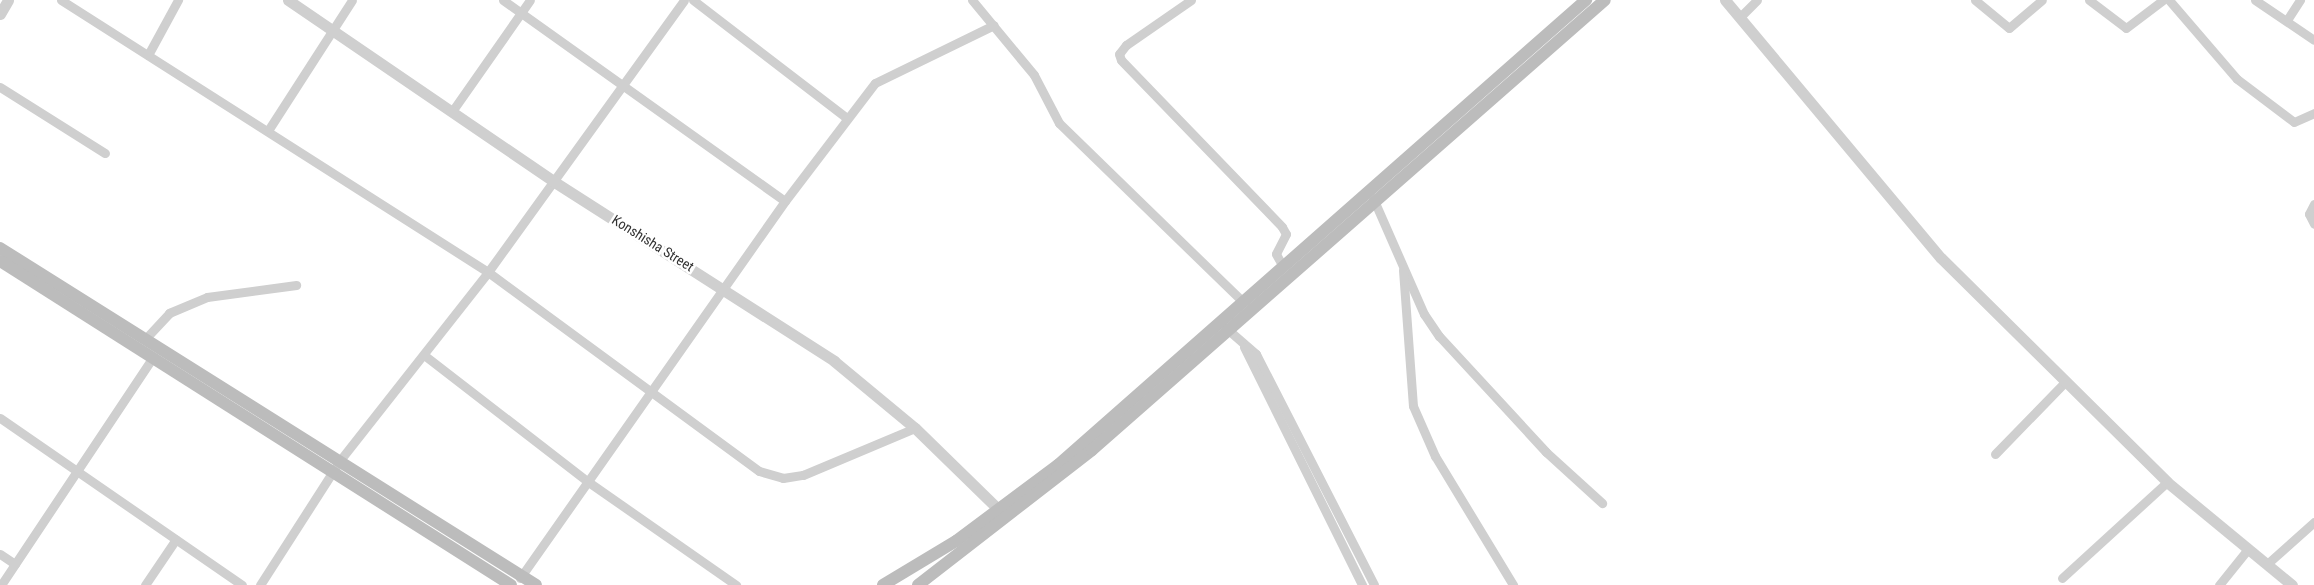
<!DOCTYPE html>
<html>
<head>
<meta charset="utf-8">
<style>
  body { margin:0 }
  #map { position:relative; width:2314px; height:585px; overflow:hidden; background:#fff; font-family:"Roboto Condensed",sans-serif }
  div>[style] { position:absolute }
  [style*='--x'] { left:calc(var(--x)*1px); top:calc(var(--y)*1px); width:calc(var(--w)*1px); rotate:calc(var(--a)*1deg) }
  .minor>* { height:9px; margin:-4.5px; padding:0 4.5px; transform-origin:4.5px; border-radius:4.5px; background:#cfcfcf }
  .tertiary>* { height:11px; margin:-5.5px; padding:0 5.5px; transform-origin:5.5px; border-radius:5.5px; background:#cfcfcf }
  .secondary>* { height:12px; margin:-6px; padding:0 6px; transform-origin:6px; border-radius:6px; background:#bcbcbc }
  span { translate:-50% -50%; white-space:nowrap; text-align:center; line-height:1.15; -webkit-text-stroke:5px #fff; paint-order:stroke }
  .street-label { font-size:14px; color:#323232 }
</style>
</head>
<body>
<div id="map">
  <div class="minor">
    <i style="--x:61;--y:0;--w:506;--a:32.5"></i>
    <i style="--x:488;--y:272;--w:336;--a:36.3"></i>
    <i style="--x:759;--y:471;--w:25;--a:16"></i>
    <i style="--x:783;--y:478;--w:20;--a:-9"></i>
    <i style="--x:803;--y:475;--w:121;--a:-22.8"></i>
    <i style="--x:503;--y:0;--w:346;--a:35.5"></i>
    <i style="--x:693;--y:0;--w:194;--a:37.5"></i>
    <i style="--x:972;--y:0;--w:97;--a:50.4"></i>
    <i style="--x:1034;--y:75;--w:54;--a:62.5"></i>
    <i style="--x:1059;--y:123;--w:254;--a:44.2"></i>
    <i style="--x:1191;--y:0;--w:79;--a:145.3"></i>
    <i style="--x:1126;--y:45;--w:11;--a:128"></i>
    <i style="--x:1119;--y:54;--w:6;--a:72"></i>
    <i style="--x:1121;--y:60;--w:232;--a:46"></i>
    <i style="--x:1282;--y:227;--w:8;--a:60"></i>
    <i style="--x:1286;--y:234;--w:22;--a:117"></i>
    <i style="--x:1276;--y:254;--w:13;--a:61"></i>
    <i style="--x:1975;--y:0;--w:44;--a:39.5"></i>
    <i style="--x:2009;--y:28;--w:43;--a:-40.3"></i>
    <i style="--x:2089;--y:0;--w:46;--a:37.1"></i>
    <i style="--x:2126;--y:28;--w:46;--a:-37.1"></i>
    <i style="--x:2169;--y:0;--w:104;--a:49.3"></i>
    <i style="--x:2237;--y:79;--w:71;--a:37"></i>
    <i style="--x:2294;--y:122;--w:22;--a:-24"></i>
    <i style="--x:2255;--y:0;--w:71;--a:34.1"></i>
    <i style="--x:1740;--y:17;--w:24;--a:-45"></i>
    <i style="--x:2287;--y:20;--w:24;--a:-57"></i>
    <i style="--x:148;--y:55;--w:63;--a:-61.4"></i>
    <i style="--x:0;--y:87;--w:124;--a:32.2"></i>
    <i style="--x:453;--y:110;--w:134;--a:-55"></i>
    <i style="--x:269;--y:129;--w:153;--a:-57.2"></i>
    <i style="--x:1373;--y:198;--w:127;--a:66.3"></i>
    <i style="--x:1424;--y:314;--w:27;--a:56"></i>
    <i style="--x:1439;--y:336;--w:158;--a:47.3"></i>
    <i style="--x:1546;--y:452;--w:76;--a:42.3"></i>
    <i style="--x:2314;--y:204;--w:11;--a:117"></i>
    <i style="--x:2309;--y:214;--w:11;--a:63"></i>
    <i style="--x:1403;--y:270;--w:136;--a:85.8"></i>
    <i style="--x:1413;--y:406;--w:55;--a:66.3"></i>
    <i style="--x:1435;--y:456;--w:151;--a:58.8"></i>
    <i style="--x:1226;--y:328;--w:40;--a:41"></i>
    <i style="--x:1256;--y:354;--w:259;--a:62.9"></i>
    <i style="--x:147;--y:337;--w:33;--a:-47"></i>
    <i style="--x:169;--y:313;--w:41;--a:-22.8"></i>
    <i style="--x:207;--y:297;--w:90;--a:-7.7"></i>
    <i style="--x:1244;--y:347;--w:266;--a:63.6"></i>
    <i style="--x:424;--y:355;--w:206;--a:37.7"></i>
    <i style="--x:587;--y:481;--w:182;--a:34.9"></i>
    <i style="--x:0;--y:418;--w:294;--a:34.6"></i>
    <i style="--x:1995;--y:454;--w:102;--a:-45.8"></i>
    <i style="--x:0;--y:554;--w:18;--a:34"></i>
    <i style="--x:2267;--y:564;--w:63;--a:-41.8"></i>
    <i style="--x:520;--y:578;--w:461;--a:-54.9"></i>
    <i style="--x:785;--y:201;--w:148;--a:-52.7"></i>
    <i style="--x:875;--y:83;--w:132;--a:-26"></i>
    <i style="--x:2062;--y:578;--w:142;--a:-42.4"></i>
    <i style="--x:1;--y:585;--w:274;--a:-56.3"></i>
    <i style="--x:145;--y:585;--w:55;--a:-56"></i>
    <i style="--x:260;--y:585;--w:150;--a:-57.3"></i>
    <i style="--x:341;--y:459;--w:238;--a:-51.8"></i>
    <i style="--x:488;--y:272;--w:335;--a:-54.2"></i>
    <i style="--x:2219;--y:585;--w:46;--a:-51.1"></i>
  </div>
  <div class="tertiary">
    <i style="--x:288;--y:0;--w:321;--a:34.3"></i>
    <i style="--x:553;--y:181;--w:334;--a:32.6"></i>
    <i style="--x:834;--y:361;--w:105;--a:39.6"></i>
    <i style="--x:915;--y:428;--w:117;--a:44.3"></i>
    <i style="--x:1725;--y:0;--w:336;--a:50.1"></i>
    <i style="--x:1941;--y:258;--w:318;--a:44.7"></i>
    <i style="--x:2167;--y:482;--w:162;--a:39.5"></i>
    <i style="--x:0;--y:14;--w:16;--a:-60"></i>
  </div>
  <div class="secondary">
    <i style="--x:0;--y:248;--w:633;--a:32.16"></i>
    <i style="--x:0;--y:261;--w:605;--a:32.38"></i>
    <i style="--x:883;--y:585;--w:85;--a:-31.1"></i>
    <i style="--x:956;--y:541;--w:127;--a:-36.7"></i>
    <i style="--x:1058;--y:465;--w:704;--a:-41.37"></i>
    <i style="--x:918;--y:585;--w:220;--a:-37.8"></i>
    <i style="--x:1092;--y:450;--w:682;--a:-41.26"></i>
  </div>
  <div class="street-label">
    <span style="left:653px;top:243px;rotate:32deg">Konshisha Street</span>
  </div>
</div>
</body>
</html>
